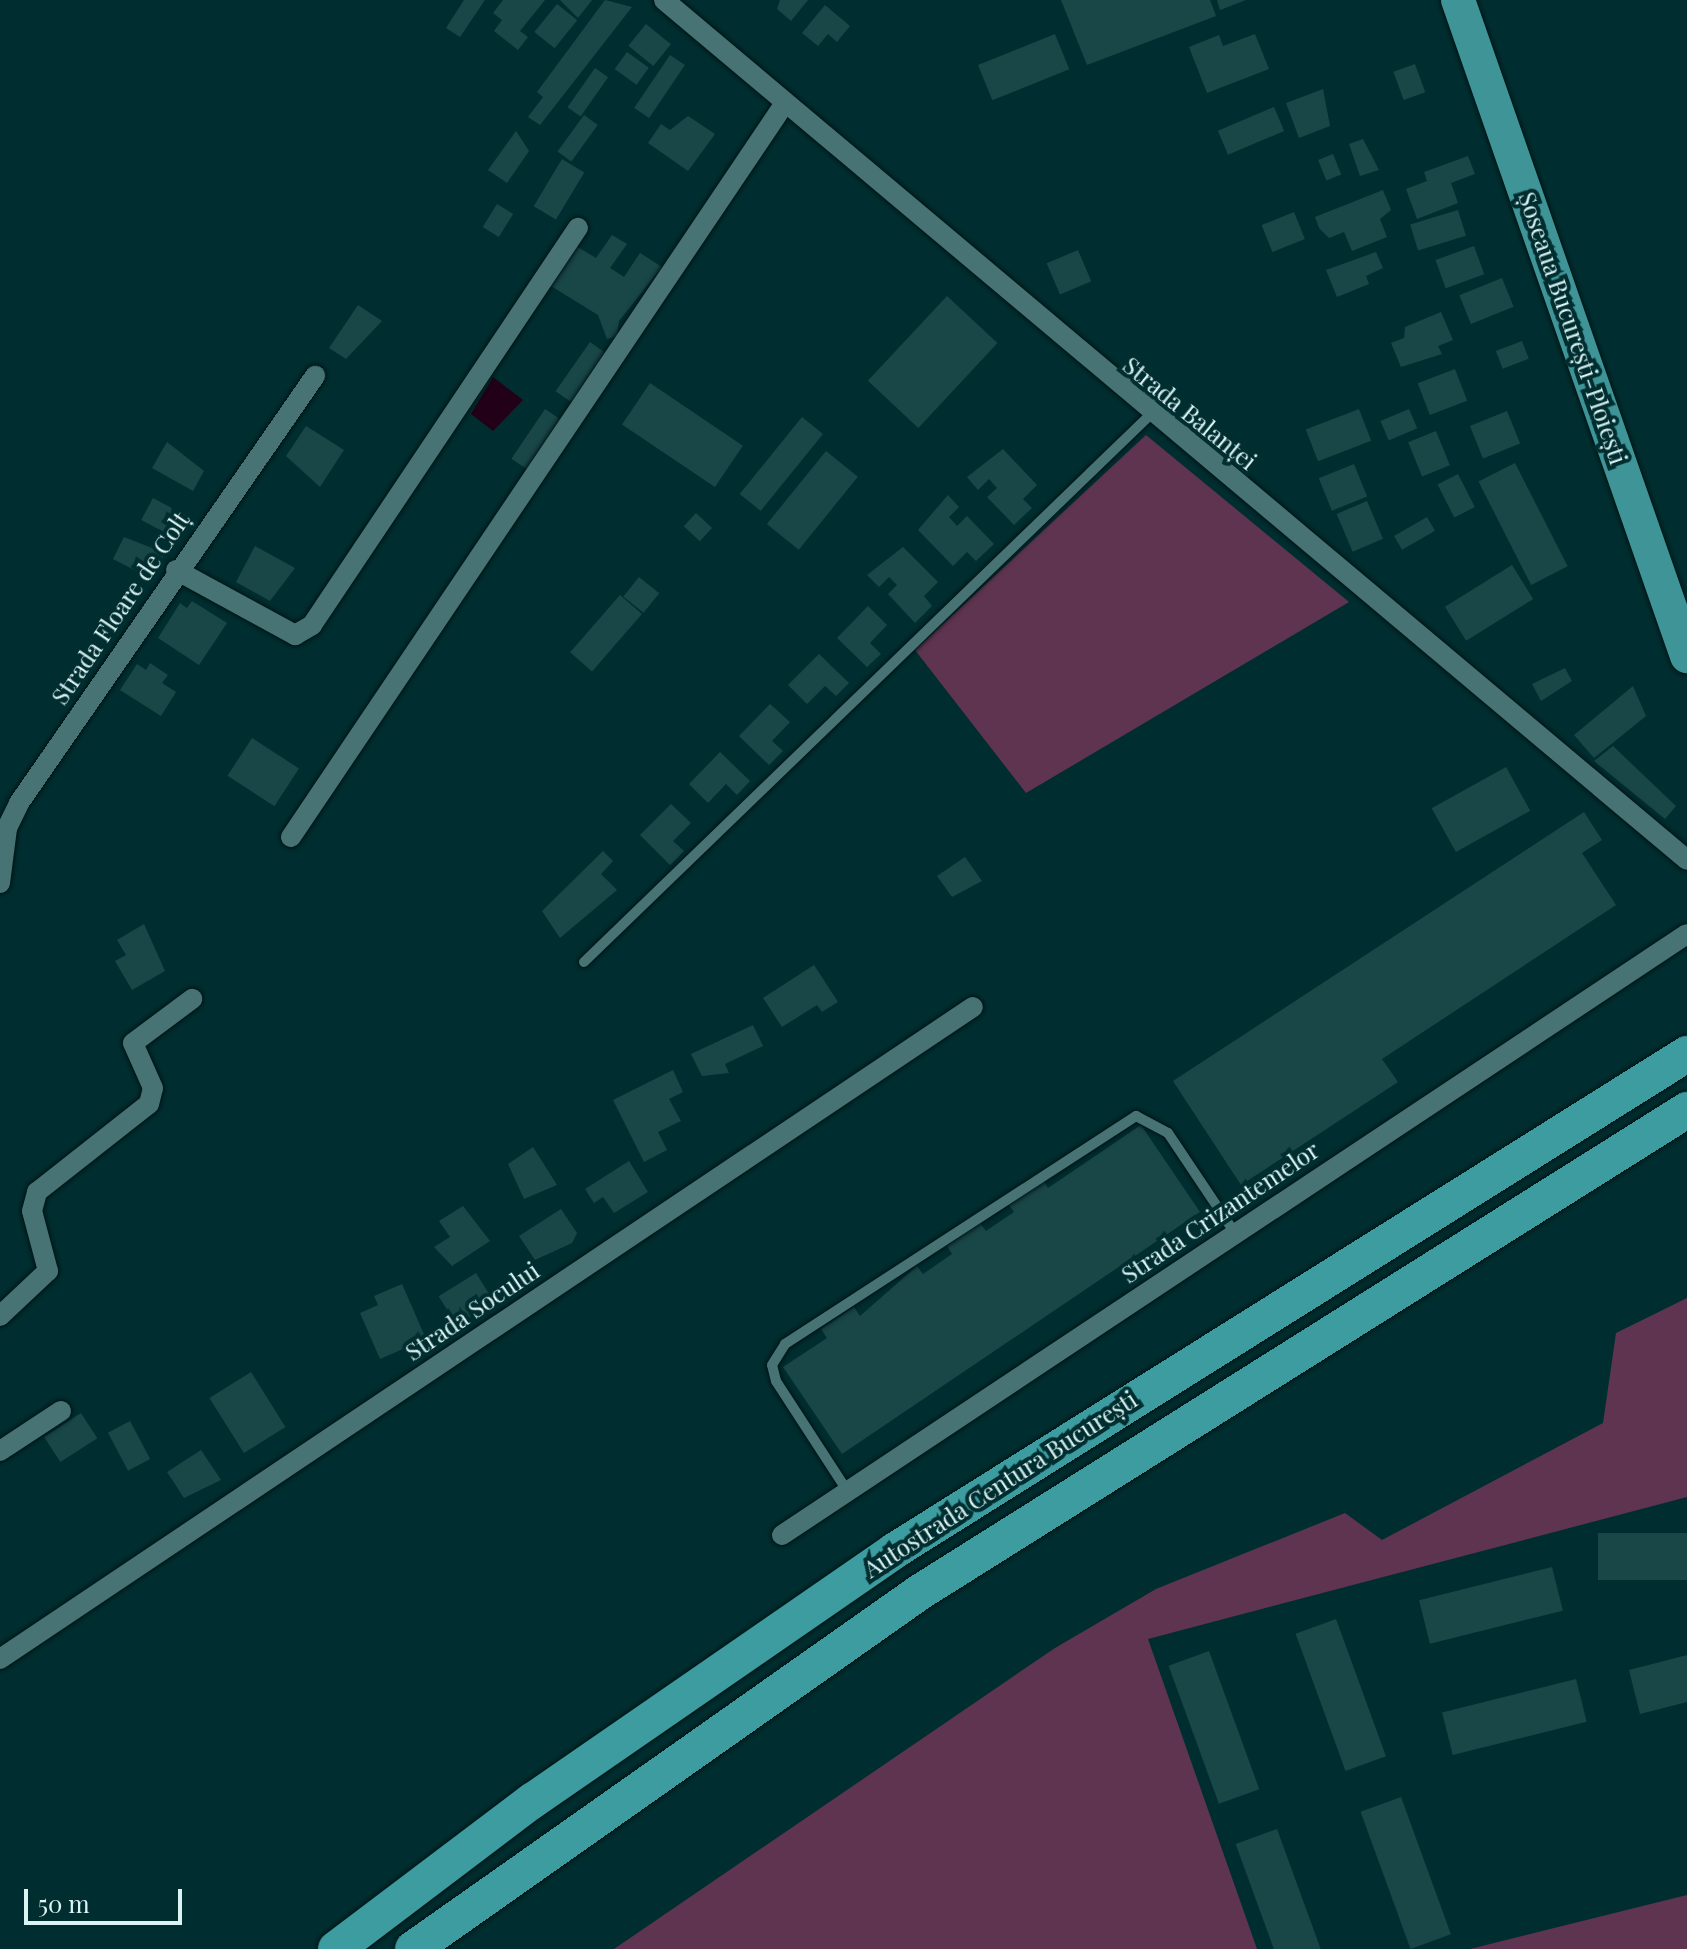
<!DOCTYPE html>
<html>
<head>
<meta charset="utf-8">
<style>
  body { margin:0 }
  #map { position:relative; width:1687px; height:1949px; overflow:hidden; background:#002e30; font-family:"Playfair Display",serif }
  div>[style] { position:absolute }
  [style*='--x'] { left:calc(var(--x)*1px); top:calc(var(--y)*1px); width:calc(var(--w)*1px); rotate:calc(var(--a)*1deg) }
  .green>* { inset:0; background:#5f3450 }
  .water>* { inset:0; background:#220017 }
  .building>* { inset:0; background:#194647; transform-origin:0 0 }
  .roads { filter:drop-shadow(0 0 2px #001415) drop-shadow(0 0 2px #001415) }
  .service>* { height:10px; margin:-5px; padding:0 5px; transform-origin:5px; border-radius:5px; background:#477375 }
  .minor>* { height:20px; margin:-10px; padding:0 10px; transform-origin:10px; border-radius:10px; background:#477375 }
  .trunk>* { height:34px; margin:-17px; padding:0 17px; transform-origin:17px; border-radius:17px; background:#3e9496 }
  .motorway>* { height:36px; margin:-18px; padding:0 18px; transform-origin:18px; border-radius:18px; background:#3c9c9f }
  span { translate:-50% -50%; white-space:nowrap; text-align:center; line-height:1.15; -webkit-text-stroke:8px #002e30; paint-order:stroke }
  .street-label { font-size:24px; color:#dcf3f3 }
  .scale { position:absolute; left:24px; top:1889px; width:158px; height:36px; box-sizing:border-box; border:4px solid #dcf3f3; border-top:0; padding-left:10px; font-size:24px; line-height:28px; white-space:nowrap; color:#dcf3f3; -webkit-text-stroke:6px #002e30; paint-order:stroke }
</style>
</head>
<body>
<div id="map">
  <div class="green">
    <i style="clip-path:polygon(1146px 435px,1349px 602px,1026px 793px,915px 650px)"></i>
    <i style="clip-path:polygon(1687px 1298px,1687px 1497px,1148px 1639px,1257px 1949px,614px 1949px,1055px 1648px,1156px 1589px,1345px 1513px,1382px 1540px,1603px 1423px,1616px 1333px)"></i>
    <i style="clip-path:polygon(1687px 1895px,1687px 1949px,1470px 1949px)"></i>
  </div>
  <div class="water">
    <i style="clip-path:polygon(493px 377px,523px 400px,493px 431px,471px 414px)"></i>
  </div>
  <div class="building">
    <i style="clip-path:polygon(464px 0,485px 0,460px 37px,446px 28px)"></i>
    <i style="clip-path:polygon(503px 0,545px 0,520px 31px,528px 37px,518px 50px,494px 31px,502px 20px,493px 13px)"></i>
    <i style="clip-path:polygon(560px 0,592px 0,578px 18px)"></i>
    <i style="clip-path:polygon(605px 0,632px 7px,540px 125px,528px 117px,543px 97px,537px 92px)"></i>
    <i style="clip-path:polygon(780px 0,808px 0,791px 21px,777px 9px)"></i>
    <i style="clip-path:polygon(1061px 0,1210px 0,1216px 16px,1087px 65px)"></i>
    <i style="clip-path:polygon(1217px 0,1246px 0,1220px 10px)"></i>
    <i style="left:557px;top:4px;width:26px;height:36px;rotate:39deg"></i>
    <i style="clip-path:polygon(825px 5px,850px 26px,837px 42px,828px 34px,818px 46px,802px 33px)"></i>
    <i style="left:646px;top:24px;width:32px;height:28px;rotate:39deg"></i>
    <i style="left:1055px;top:34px;width:38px;height:83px;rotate:68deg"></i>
    <i style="clip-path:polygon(1255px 34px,1269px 69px,1207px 93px,1189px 47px,1219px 35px,1223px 46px)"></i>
    <i style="left:627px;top:52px;width:27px;height:21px;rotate:36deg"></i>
    <i style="left:670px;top:55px;width:18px;height:64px;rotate:34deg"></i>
    <i style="left:1415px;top:64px;width:30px;height:23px;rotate:70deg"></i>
    <i style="left:595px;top:68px;width:16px;height:48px;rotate:35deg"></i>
    <i style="clip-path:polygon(1323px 89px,1330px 126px,1299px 138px,1286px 103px)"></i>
    <i style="left:1274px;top:107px;width:26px;height:61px;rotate:67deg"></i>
    <i style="left:584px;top:115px;width:17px;height:45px;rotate:36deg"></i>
    <i style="clip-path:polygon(688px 116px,715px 134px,688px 171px,648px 143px,661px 124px,670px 130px)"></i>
    <i style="clip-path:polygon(516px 131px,529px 151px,507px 183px,488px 170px)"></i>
    <i style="clip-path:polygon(1363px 139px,1379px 170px,1360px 176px,1349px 144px)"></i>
    <i style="left:1333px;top:154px;width:22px;height:16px;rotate:68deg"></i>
    <i style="clip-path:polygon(1468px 156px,1475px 174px,1451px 183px,1458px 203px,1417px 219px,1406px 189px,1427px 181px,1424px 172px)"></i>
    <i style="left:562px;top:159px;width:26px;height:55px;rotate:31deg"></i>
    <i style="clip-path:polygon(1383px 190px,1391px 210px,1380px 219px,1387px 237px,1352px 251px,1344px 232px,1329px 238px,1319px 228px,1315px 217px)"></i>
    <i style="left:497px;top:204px;width:19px;height:27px;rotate:32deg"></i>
    <i style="left:1458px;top:210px;width:27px;height:50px;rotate:73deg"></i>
    <i style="left:1294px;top:212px;width:29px;height:35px;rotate:68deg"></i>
    <i style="clip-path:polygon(612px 235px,627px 244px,610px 268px,624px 277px,640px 253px,662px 267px,619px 321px,617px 336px,607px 339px,598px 315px,551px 286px,576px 246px,596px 258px)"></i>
    <i style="left:1474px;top:246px;width:30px;height:41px;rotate:70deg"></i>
    <i style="left:1078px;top:250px;width:34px;height:34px;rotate:67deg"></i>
    <i style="clip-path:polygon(1376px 252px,1383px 268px,1366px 276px,1369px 284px,1337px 297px,1326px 270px)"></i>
    <i style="left:1502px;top:278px;width:31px;height:46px;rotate:68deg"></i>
    <i style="left:947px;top:296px;width:69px;height:116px;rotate:43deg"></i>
    <i style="clip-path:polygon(358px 305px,382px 321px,346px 359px,329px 348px)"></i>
    <i style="clip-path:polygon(1441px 312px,1453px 340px,1438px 346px,1442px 354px,1401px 367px,1391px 343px,1404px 338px,1405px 327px)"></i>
    <i style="left:1522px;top:341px;width:19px;height:28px;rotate:69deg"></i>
    <i style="left:590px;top:342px;width:19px;height:60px;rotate:35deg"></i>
    <i style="left:1455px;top:369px;width:34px;height:40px;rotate:69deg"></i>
    <i style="left:650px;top:383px;width:112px;height:50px;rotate:34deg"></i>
    <i style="left:545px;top:409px;width:22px;height:60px;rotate:34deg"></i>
    <i style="left:1359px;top:409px;width:34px;height:57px;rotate:69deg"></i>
    <i style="left:1409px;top:409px;width:21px;height:31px;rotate:67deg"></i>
    <i style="left:1507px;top:411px;width:35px;height:40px;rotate:68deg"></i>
    <i style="left:802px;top:417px;width:27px;height:99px;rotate:39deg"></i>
    <i style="clip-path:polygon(306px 426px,344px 450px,320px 487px,286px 456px)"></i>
    <i style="left:1436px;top:431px;width:37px;height:30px;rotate:68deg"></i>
    <i style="clip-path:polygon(167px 442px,204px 471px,193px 491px,152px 468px)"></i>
    <i style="clip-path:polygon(1003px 449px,1037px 485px,1023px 499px,1032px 508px,1014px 525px,987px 497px,997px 488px,989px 479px,978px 490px,967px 477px)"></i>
    <i style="left:826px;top:451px;width:41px;height:94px;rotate:39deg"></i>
    <i style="left:1515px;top:463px;width:116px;height:41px;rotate:63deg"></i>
    <i style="left:1354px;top:464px;width:35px;height:38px;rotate:68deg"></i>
    <i style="left:1458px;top:474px;width:37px;height:23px;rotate:63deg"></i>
    <i style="clip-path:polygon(948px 495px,959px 507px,949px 517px,957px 526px,967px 516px,994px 544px,976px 561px,967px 552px,953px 566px,918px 530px)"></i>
    <i style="left:153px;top:498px;width:40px;height:25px;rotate:28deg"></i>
    <i style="left:1367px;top:501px;width:41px;height:33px;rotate:67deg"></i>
    <i style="left:696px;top:513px;width:22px;height:18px;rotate:43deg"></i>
    <i style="left:1427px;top:517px;width:16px;height:38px;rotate:60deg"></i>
    <i style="clip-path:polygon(124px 537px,165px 553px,152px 579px,113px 559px)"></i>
    <i style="clip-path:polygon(255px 546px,295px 568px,270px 601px,236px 582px)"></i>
    <i style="clip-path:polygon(903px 547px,938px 582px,924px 596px,932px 606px,915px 623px,888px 594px,897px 585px,889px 577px,879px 587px,867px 575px)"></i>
    <i style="left:1512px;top:565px;width:40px;height:79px;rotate:58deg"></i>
    <i style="left:639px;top:577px;width:26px;height:25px;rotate:39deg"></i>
    <i style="left:620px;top:595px;width:29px;height:76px;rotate:41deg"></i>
    <i style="clip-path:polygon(192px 601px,227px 623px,199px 665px,158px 638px,180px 603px,187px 608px)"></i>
    <i style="clip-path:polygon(868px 606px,887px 625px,870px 643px,881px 654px,867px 667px,837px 638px)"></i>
    <i style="clip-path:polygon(819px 654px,849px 683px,836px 696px,825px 686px,807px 704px,788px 685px)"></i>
    <i style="clip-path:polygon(150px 663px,168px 675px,162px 683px,176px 692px,161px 716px,120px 690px,137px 664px,146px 670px)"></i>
    <i style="clip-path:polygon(1565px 668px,1572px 681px,1541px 701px,1532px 684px)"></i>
    <i style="clip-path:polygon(1633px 686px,1646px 716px,1594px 758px,1574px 735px)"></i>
    <i style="clip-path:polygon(770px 704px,790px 722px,772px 741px,783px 751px,769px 765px,739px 736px)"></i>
    <i style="left:252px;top:738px;width:56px;height:45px;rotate:33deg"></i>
    <i style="clip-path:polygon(1613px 746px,1676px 806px,1665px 819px,1594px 761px)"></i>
    <i style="clip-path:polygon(720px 752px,750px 781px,737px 795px,726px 784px,708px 803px,689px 784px)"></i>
    <i style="left:1506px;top:767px;width:50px;height:85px;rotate:61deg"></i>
    <i style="clip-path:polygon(671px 804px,691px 823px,673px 841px,684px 851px,670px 865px,640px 835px)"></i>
    <i style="clip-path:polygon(1584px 812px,1602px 840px,1582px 853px,1616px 905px,1382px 1059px,1398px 1082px,1241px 1185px,1173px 1081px)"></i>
    <i style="clip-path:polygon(603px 851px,613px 861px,601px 874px,617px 890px,560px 938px,542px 911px)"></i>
    <i style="clip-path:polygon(965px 857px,982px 881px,952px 897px,937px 876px)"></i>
    <i style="clip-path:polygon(144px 924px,165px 971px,132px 990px,115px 961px,126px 955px,117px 940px)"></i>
    <i style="clip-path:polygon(814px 965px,838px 1002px,822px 1012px,817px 1005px,782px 1027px,763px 998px)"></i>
    <i style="clip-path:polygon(753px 1025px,763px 1046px,725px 1064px,729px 1073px,702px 1076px,691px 1054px)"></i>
    <i style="clip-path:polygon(673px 1070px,683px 1092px,669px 1099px,681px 1121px,658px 1132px,667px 1150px,644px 1162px,613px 1100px)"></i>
    <i style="clip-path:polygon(1141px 1125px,1200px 1212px,842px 1454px,783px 1367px,827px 1338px,821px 1329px,854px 1307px,860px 1316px,917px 1266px,923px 1274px,952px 1254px,947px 1246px,980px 1223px,986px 1231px,1014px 1212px,1008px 1204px,1043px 1180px,1048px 1188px)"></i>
    <i style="clip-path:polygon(533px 1147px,557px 1185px,524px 1199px,508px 1164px)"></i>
    <i style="clip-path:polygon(629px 1161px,648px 1192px,614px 1213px,603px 1197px,594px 1203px,585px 1189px)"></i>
    <i style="clip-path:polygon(463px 1206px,490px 1241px,452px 1266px,434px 1247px,450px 1237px,439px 1221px)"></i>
    <i style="clip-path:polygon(561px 1209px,577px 1233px,572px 1243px,535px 1260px,519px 1236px)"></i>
    <i style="left:476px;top:1273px;width:34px;height:44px;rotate:58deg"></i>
    <i style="clip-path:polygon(402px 1284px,426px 1339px,380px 1359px,360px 1313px,378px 1305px,374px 1296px)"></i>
    <i style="left:251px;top:1372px;width:65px;height:49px;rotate:58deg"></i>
    <i style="left:81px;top:1413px;width:30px;height:44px;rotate:57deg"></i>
    <i style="left:130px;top:1421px;width:43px;height:25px;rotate:62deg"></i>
    <i style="clip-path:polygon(201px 1450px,221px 1480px,184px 1498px,167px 1472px)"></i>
    <i style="left:1687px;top:1533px;width:47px;height:89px;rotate:90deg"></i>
    <i style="left:1552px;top:1567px;width:45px;height:137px;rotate:76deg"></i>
    <i style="left:1336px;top:1619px;width:146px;height:43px;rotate:70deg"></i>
    <i style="left:1209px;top:1651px;width:147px;height:43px;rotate:70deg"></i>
    <i style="clip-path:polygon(1687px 1655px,1687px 1702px,1640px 1714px,1629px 1670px)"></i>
    <i style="left:1576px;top:1679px;width:44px;height:138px;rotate:76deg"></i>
    <i style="left:1401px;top:1797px;width:146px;height:43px;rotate:70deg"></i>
    <i style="left:1277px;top:1829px;width:128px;height:44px;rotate:70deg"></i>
  </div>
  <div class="roads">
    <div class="service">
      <i style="--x:584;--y:962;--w:787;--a:-44.02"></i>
      <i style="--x:848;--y:1492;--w:132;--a:-123"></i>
      <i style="--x:776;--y:1381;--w:16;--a:-104"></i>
      <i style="--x:772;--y:1365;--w:25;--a:-58"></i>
      <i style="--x:785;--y:1344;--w:419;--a:-33"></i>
      <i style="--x:1136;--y:1116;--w:36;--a:28"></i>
      <i style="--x:1168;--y:1133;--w:120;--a:56.2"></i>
    </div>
    <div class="minor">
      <i style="--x:664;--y:0;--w:1336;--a:40.05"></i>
      <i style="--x:176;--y:570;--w:136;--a:28.6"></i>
      <i style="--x:295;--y:635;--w:20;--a:-30"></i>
      <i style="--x:312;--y:625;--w:478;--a:-56.2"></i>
      <i style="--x:291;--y:837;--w:885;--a:-56.06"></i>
      <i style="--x:0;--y:883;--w:55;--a:-82.7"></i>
      <i style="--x:7;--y:828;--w:28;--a:-64"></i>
      <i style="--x:19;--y:803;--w:520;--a:-55.27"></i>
      <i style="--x:0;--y:1316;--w:66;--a:-43.2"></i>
      <i style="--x:48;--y:1271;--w:62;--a:-104.9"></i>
      <i style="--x:32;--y:1211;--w:20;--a:-75"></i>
      <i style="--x:37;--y:1192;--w:142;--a:-38.2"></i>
      <i style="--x:149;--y:1104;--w:16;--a:-76"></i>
      <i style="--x:153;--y:1088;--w:49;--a:-114"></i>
      <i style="--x:133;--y:1043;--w:74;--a:-36.7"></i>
      <i style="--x:0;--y:1451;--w:73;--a:-33.3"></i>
      <i style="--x:782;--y:1535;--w:1086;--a:-33.59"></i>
      <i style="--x:0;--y:1659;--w:1171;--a:-33.83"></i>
    </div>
    <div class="trunk">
      <i style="--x:1458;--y:0;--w:695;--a:70.76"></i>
    </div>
    <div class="motorway">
      <i style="--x:336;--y:1949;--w:246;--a:-37.1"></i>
      <i style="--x:532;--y:1801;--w:440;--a:-34.6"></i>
      <i style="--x:894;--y:1551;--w:936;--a:-32.08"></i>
      <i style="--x:413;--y:1949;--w:620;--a:-35.15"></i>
      <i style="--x:920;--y:1592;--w:906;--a:-32.15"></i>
    </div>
  </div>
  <div class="street-label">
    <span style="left:1573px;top:328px;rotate:71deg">Șoseaua București-Ploiești</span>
    <span style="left:1190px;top:413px;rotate:39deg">Strada Balanței</span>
    <span style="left:120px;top:608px;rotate:-56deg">Strada Floare de Colț</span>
    <span style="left:1220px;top:1212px;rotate:-34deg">Strada Crizantemelor</span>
    <span style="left:472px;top:1311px;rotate:-34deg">Strada Socului</span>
    <span style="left:1000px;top:1484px;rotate:-33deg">Autostrada Centura București</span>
  </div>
  <div class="scale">50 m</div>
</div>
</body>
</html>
